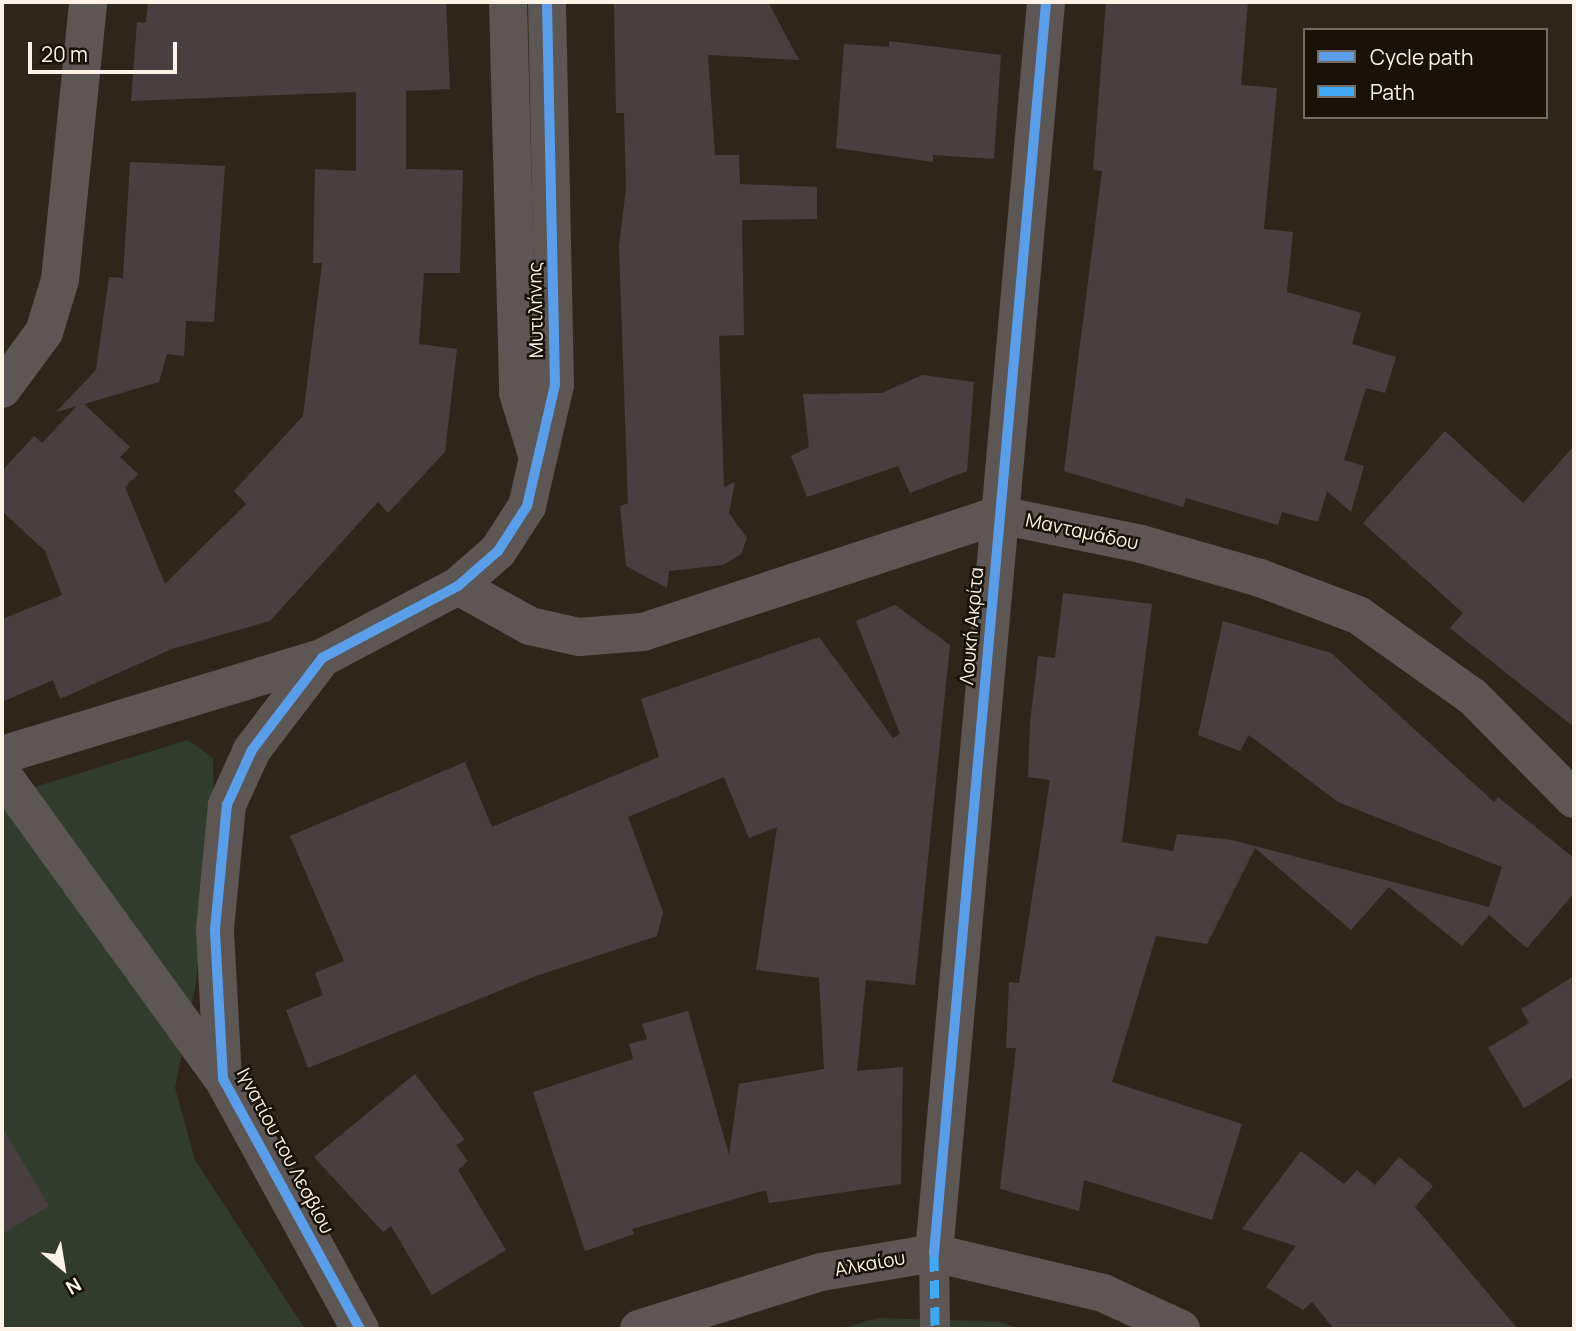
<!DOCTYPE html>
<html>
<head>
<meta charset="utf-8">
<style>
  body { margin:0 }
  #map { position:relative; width:1576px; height:1331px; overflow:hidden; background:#2f261b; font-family:Manrope,sans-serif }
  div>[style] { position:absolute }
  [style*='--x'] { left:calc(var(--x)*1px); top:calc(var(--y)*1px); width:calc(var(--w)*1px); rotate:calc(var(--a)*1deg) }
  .green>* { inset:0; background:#323c2e }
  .building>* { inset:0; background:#484040 }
  .pedestrian>* { height:30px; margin:-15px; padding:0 15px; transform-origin:15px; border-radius:15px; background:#5c5654 }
  .minor>* { height:38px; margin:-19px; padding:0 19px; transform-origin:19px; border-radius:19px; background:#5c5654 }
  .tertiary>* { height:38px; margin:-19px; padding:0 19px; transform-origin:19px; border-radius:19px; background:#5c5654 }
  .quiet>* { height:9px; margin-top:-4.5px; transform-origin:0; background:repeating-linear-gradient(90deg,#3fa9f5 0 18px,transparent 0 27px) }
  .cycleway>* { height:10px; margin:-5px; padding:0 5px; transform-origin:5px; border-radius:5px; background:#5a9eea }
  span { translate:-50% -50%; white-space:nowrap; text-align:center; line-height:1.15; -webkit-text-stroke:5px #191209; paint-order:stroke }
  .street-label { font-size:19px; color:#fcf2e5 }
  .frame { position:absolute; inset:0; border:4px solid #fcf2e5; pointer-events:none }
  .legend { position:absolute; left:1303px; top:28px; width:245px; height:91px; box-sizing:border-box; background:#191209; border:2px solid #746c61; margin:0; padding:9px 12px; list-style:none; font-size:21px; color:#fcf2e5 }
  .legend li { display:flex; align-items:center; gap:14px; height:35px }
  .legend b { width:35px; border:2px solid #746c61 }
  .north { position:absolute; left:28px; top:1233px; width:70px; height:70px; -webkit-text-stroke:5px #191209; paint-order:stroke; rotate:150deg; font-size:19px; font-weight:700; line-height:28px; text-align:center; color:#fcf2e5 }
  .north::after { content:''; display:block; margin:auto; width:24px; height:32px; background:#fcf2e5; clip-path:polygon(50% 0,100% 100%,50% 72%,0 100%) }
  .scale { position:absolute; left:28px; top:42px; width:149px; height:32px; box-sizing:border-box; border:4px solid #fcf2e5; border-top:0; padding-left:9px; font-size:21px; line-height:24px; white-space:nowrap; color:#fcf2e5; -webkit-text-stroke:5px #191209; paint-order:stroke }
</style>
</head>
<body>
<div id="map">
  <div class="green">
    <i style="clip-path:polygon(188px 740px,213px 758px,214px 807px,196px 983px,175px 1088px,195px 1160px,305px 1329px,2px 1329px,2px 797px)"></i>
    <i style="clip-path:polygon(879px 1318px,999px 1322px,1022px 1329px,839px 1329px)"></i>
  </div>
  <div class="building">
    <i style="clip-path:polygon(148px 2px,446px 2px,450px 89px,406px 91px,406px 169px,463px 170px,460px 273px,424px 273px,419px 344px,457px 349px,445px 452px,388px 513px,378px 502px,270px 621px,172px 649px,60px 699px,53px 680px,2px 702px,2px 619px,62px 595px,45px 551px,2px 511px,2px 471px,34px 436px,42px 443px,77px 406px,56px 412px,96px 370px,109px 277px,123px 278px,130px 162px,225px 166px,214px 322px,186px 321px,184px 356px,167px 354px,159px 382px,84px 404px,130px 447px,120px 457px,138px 474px,125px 487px,165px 584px,246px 504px,234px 491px,303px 416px,322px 263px,313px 263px,315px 169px,356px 171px,356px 92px,131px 101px,137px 22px,146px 23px)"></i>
    <i style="clip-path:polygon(614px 2px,768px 2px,799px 60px,708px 55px,715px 155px,739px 155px,740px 184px,817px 187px,817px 219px,742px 220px,744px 335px,719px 336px,724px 487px,735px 482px,729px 513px,747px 538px,741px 554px,723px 565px,669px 571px,667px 588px,626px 566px,620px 506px,628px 503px,619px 246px,626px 188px,624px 113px,616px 113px)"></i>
    <i style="clip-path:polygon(1106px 2px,1248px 2px,1241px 85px,1277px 88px,1264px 229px,1293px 232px,1287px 292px,1361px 313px,1352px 344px,1396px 357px,1385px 393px,1366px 388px,1344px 460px,1364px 466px,1351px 512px,1327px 491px,1318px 522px,1282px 512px,1278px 525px,1186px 498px,1183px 507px,1064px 471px,1102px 171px,1093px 170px)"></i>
    <i style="clip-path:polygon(889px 41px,1001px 55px,994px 159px,933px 155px,933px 162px,836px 148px,844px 44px,889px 47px)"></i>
    <i style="clip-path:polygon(922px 375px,974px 382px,967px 471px,910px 493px,898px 466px,807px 497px,791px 456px,809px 447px,803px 394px,882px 393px)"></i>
    <i style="clip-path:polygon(1445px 431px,1523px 503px,1574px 446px,1574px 727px,1450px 628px,1463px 613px,1363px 523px)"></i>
    <i style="clip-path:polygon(1063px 593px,1152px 604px,1122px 842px,1173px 851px,1177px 834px,1232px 840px,1489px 907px,1502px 867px,1338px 802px,1249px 735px,1240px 751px,1198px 735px,1223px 621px,1331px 653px,1494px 802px,1498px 797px,1574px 858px,1574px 893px,1527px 948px,1489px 915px,1462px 946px,1389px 887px,1351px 930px,1255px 848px,1207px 944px,1156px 936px,1112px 1082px,1242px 1124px,1212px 1220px,1084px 1180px,1079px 1211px,1000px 1189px,1016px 1048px,1006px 1048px,1009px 982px,1019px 983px,1050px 780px,1028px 777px,1030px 723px,1038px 656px,1055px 658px)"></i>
    <i style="clip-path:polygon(895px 605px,950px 645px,915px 985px,866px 980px,857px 1071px,903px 1067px,901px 1184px,769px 1203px,766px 1190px,632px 1229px,634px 1234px,585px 1251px,533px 1092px,633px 1059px,629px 1044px,647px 1039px,642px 1024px,688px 1011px,729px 1155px,739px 1084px,824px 1069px,819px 978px,756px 970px,777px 827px,749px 838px,724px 777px,628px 817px,663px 912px,657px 936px,536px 976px,308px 1068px,286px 1010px,323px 995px,315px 973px,344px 961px,290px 836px,465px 762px,492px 827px,659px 757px,641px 699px,819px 637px,893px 738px,900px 734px,856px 621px)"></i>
    <i style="clip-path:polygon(1574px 976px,1574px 1077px,1524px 1108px,1488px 1048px,1529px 1023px,1521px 1009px)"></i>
    <i style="clip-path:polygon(415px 1074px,465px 1140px,456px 1145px,468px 1161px,458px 1170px,506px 1250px,432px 1295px,391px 1226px,383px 1232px,314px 1157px)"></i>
    <i style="clip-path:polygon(2px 1127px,49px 1206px,2px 1234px)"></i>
    <i style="clip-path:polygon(1301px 1151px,1344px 1184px,1357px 1170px,1375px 1185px,1399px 1157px,1433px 1186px,1415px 1207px,1518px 1329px,1334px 1329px,1312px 1302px,1303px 1310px,1266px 1287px,1296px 1246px,1242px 1229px)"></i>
  </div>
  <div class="pedestrian">
    <i style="--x:934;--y:1253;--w:76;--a:89.2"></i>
  </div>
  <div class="minor">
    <i style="--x:458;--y:586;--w:82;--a:29.1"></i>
    <i style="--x:530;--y:626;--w:50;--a:12.7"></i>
    <i style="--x:579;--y:637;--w:64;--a:-4.5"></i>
    <i style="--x:643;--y:632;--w:375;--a:-18.2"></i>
    <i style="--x:999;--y:515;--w:145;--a:11.5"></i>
    <i style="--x:1141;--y:544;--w:124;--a:15.9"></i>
    <i style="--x:1260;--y:578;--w:105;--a:20.7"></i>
    <i style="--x:1358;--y:615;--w:141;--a:35.5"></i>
    <i style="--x:1473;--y:697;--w:144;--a:45.3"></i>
    <i style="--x:2;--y:755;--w:334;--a:-16.9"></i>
    <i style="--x:2;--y:774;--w:377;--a:54.1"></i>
    <i style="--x:934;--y:1253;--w:1256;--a:-84.88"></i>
  </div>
  <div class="tertiary">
    <i style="--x:508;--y:2;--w:391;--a:88.5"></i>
    <i style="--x:518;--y:393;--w:68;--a:72.9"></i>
    <i style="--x:2;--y:389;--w:71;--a:-53.6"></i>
    <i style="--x:44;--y:332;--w:54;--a:-72.9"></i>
    <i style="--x:60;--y:280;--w:279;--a:-84.2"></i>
    <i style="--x:360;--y:1329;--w:285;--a:-118.7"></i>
    <i style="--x:223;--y:1079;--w:150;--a:-93.1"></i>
    <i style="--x:215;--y:929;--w:125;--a:-84.5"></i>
    <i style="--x:227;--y:805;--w:60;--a:-65.6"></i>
    <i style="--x:252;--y:750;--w:116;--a:-52.7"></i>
    <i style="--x:322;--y:658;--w:154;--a:-27.9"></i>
    <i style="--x:458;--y:586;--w:53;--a:-41.2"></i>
    <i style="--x:498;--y:551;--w:54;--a:-57.2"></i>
    <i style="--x:527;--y:506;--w:124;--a:-77"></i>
    <i style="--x:555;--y:385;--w:383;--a:-91.2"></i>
    <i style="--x:639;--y:1329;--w:191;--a:-17.4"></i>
    <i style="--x:821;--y:1272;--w:115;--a:-9.5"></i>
    <i style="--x:934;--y:1253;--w:174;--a:13.3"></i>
    <i style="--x:1103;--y:1293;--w:86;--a:24.8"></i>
  </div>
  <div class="quiet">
    <i style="--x:934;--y:1253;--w:76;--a:89.2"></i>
  </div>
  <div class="cycleway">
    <i style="--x:934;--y:1253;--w:1256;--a:-84.88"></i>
    <i style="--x:360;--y:1329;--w:285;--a:-118.7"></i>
    <i style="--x:223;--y:1079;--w:150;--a:-93.1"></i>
    <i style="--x:215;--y:929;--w:125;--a:-84.5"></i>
    <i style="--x:227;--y:805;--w:60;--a:-65.6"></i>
    <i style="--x:252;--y:750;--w:116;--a:-52.7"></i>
    <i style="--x:322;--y:658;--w:154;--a:-27.9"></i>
    <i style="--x:458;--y:586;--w:53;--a:-41.2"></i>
    <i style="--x:498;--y:551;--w:54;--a:-57.2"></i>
    <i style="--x:527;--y:506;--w:124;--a:-77"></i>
    <i style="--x:555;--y:385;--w:383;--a:-91.2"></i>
  </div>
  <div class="street-label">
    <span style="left:536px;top:310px;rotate:-91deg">Μυτιλήνης</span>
    <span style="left:1082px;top:532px;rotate:12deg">Μανταμάδου</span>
    <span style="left:972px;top:626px;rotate:-85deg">Λουκή Ακρίτα</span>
    <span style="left:285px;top:1151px;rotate:62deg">Ιγνατίου του Λεσβίου</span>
    <span style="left:870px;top:1264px;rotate:-10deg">Αλκαίου</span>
  </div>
  <div class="frame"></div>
  <ul class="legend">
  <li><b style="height:9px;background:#5a9eea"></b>Cycle path</li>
  <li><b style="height:9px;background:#3fa9f5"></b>Path</li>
  </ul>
  <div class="north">N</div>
  <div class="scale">20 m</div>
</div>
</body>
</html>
